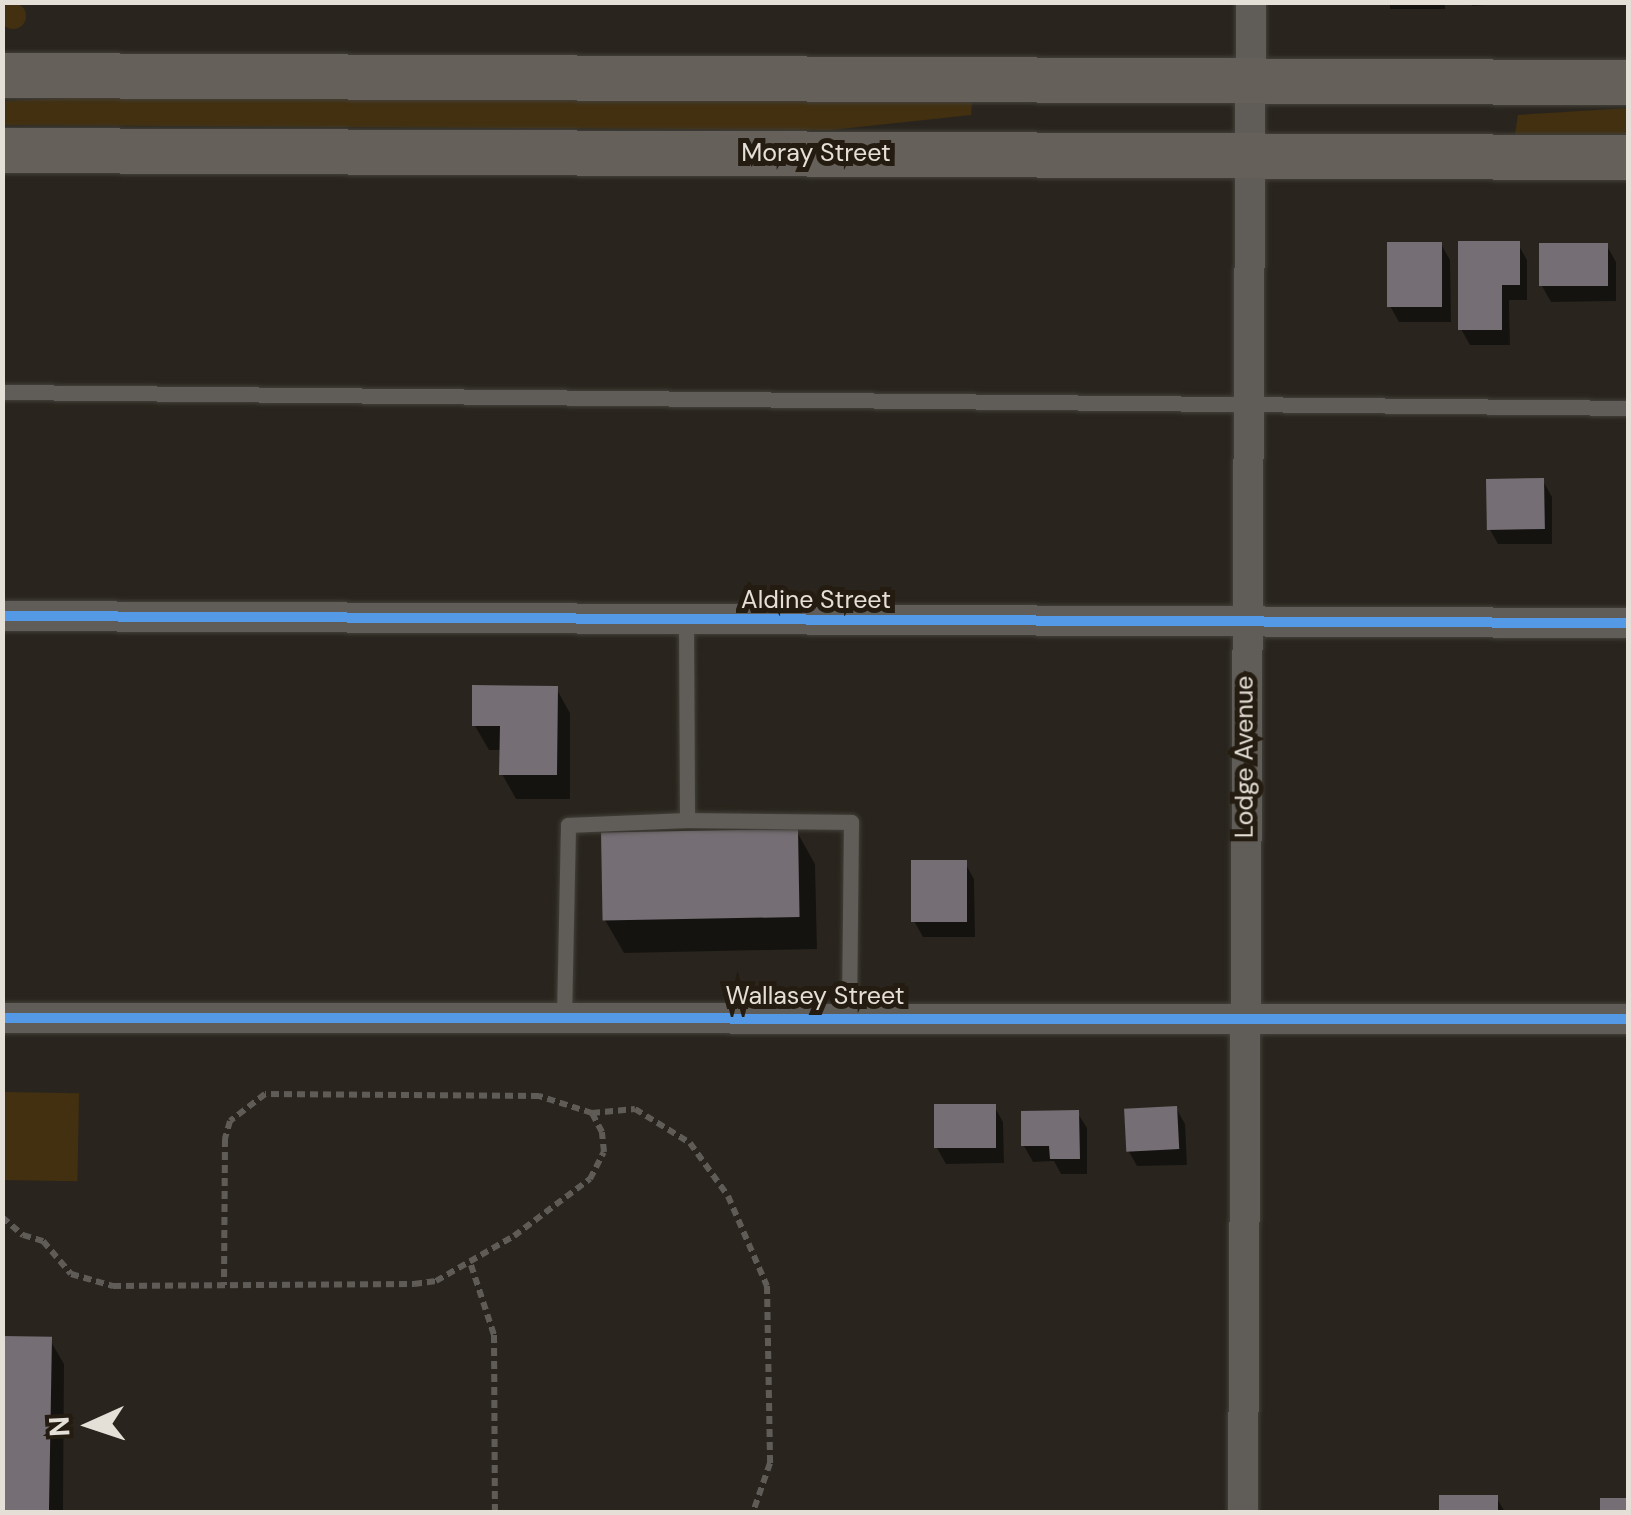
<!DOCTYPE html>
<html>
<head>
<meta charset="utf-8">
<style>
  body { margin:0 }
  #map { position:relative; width:1631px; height:1515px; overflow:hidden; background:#29251e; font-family:"DM Sans",sans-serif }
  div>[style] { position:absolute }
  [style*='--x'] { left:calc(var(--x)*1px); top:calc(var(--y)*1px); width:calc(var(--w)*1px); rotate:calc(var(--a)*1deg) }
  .green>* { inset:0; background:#423010; transform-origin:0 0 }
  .round { border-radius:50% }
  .shadow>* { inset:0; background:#0007; transform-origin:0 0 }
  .building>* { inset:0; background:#756e74; transform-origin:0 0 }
  .path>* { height:6px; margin-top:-3px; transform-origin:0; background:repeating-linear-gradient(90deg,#5f5c58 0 8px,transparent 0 13px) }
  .roads { filter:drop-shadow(0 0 2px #43403a) drop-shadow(0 0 2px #43403a) }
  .service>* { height:15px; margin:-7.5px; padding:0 7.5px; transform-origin:7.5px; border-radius:7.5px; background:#605d58 }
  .minor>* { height:30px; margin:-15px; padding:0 15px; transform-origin:15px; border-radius:15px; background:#605d58 }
  .secondary>* { height:45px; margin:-22.5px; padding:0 22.5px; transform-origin:22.5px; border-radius:22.5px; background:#65605a }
  .cycleway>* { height:10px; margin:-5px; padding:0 5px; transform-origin:5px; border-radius:5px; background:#5399e6 }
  span { translate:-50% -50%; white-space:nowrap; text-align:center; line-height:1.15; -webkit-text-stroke:10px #241c11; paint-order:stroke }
  .street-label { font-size:25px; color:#e4dfd7 }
  .frame { position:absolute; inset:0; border:5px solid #e4dfd7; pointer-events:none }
  .north { position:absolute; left:40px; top:1375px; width:100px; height:100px; -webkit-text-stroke:8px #241c11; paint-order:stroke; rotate:267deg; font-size:28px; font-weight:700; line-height:40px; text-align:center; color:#e4dfd7 }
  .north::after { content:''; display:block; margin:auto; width:35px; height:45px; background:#e4dfd7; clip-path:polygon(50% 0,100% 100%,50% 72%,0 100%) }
</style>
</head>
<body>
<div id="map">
  <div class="green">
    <i class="round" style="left:0;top:3px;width:26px;height:26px"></i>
    <i style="clip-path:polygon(69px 98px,972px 102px,971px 115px,831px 130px,3px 125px,3px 101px)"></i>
    <i style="clip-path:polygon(1628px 108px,1628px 134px,1515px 134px,1518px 115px)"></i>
    <i style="left:3px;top:1092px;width:76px;height:88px;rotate:1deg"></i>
  </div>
  <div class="shadow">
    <i style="left:1390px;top:2px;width:55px;height:7px"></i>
    <i style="clip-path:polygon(1470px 2px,1528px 2px,1472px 6px)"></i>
    <i style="clip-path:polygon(1441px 244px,1450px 260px,1451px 322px,1399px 322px,1390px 306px)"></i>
    <i style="clip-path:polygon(1518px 244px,1527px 260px,1527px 300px,1509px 300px,1510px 345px,1470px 345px,1461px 329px)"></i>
    <i style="clip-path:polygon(1607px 246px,1616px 262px,1616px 301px,1551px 302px,1542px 286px)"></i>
    <i style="clip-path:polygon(1543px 481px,1552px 497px,1552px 544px,1498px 544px,1489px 528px)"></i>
    <i style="clip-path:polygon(556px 688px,570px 713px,570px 799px,516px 799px,502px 774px,502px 750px,489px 750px,475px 726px)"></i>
    <i style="clip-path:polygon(797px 832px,815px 864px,817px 949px,624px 953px,605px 920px)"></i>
    <i style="clip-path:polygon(965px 863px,974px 879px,975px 937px,923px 937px,914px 921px)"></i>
    <i style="clip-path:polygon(994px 1106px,1003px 1122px,1004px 1163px,946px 1164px,937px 1148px)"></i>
    <i style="clip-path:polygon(1176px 1108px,1185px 1124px,1187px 1165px,1137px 1166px,1128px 1150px)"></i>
    <i style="clip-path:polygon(1077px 1112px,1087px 1128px,1087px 1174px,1061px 1174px,1054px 1161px,1033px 1162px,1024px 1146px)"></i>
    <i style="clip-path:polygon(2px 1339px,50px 1340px,64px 1364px,63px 1512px,2px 1512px)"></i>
    <i style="clip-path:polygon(1496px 1497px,1505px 1512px,1441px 1512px,1441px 1498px)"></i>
  </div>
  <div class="building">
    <i style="clip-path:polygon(1458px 241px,1520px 241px,1520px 285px,1502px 285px,1502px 330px,1458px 330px)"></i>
    <i style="left:1387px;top:242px;width:55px;height:65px"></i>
    <i style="left:1608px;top:243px;width:43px;height:69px;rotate:90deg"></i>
    <i style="left:1544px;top:478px;width:51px;height:58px;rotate:89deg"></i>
    <i style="clip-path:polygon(472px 685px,558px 686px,557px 775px,499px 775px,500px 726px,472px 726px)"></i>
    <i style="left:798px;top:829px;width:88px;height:197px;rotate:89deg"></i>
    <i style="left:967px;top:860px;width:62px;height:56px;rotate:90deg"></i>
    <i style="left:996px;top:1104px;width:44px;height:62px;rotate:90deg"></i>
    <i style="left:1177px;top:1106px;width:43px;height:53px;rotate:87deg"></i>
    <i style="clip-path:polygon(1079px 1110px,1080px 1159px,1050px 1159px,1049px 1146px,1021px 1146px,1021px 1111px)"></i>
    <i style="left:2px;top:1336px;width:50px;height:176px;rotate:1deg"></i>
    <i style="left:1498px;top:1495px;width:17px;height:59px;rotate:90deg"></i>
    <i style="left:1600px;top:1498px;width:28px;height:14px"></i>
  </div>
  <div class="path">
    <i style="--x:592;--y:1113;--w:43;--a:-5.3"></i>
    <i style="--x:635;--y:1109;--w:65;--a:31.7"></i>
    <i style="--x:690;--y:1143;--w:65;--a:54.4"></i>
    <i style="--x:728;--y:1196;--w:98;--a:66.6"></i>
    <i style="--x:767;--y:1286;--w:177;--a:89"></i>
    <i style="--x:770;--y:1463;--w:52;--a:109.1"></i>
    <i style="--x:2;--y:1217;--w:28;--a:41"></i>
    <i style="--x:23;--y:1235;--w:21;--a:17"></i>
    <i style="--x:43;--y:1241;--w:43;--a:49.7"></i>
    <i style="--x:71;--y:1274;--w:44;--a:15.9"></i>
    <i style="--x:113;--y:1286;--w:301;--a:-0.4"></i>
    <i style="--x:414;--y:1284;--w:22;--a:-8"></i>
    <i style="--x:436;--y:1281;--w:90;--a:-30"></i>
    <i style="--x:514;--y:1236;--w:95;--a:-36.9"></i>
    <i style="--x:590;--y:1179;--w:30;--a:-63"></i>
    <i style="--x:604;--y:1152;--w:20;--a:-96"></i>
    <i style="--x:602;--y:1132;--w:21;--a:-118"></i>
    <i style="--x:592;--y:1113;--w:56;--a:-162.2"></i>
    <i style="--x:539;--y:1096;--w:274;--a:-179.6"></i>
    <i style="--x:265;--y:1094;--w:44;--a:142.4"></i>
    <i style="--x:230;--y:1121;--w:19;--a:106"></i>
    <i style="--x:225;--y:1139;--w:146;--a:90.4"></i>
    <i style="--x:471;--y:1265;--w:74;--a:71.8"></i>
    <i style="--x:494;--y:1335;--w:177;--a:89.7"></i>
  </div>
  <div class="roads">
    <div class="service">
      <i style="--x:2;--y:392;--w:1626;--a:0.56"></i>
      <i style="--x:686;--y:619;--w:201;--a:89.7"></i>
      <i style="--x:687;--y:820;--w:164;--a:0.7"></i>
      <i style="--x:851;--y:822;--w:194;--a:90.6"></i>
      <i style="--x:564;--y:1017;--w:192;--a:-88.8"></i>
      <i style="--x:568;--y:825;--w:119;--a:-2.4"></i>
    </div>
    <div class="minor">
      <i style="--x:2;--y:616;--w:1626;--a:0.25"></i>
      <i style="--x:2;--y:1018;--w:1626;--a:0.04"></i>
      <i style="--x:1243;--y:1512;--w:1510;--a:-89.7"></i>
    </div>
    <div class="secondary">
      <i style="--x:2;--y:75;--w:1626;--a:0.25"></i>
      <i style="--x:2;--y:150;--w:1626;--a:0.25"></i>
    </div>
  </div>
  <div class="cycleway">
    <i style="--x:2;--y:616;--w:1626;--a:0.25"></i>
    <i style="--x:2;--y:1018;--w:1626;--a:0.04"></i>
  </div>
  <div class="street-label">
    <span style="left:816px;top:153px">Moray Street</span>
    <span style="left:816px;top:600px">Aldine Street</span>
    <span style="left:1245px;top:757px;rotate:-90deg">Lodge Avenue</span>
    <span style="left:815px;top:996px">Wallasey Street</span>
  </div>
  <div class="frame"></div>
  <div class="north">N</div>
</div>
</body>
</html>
